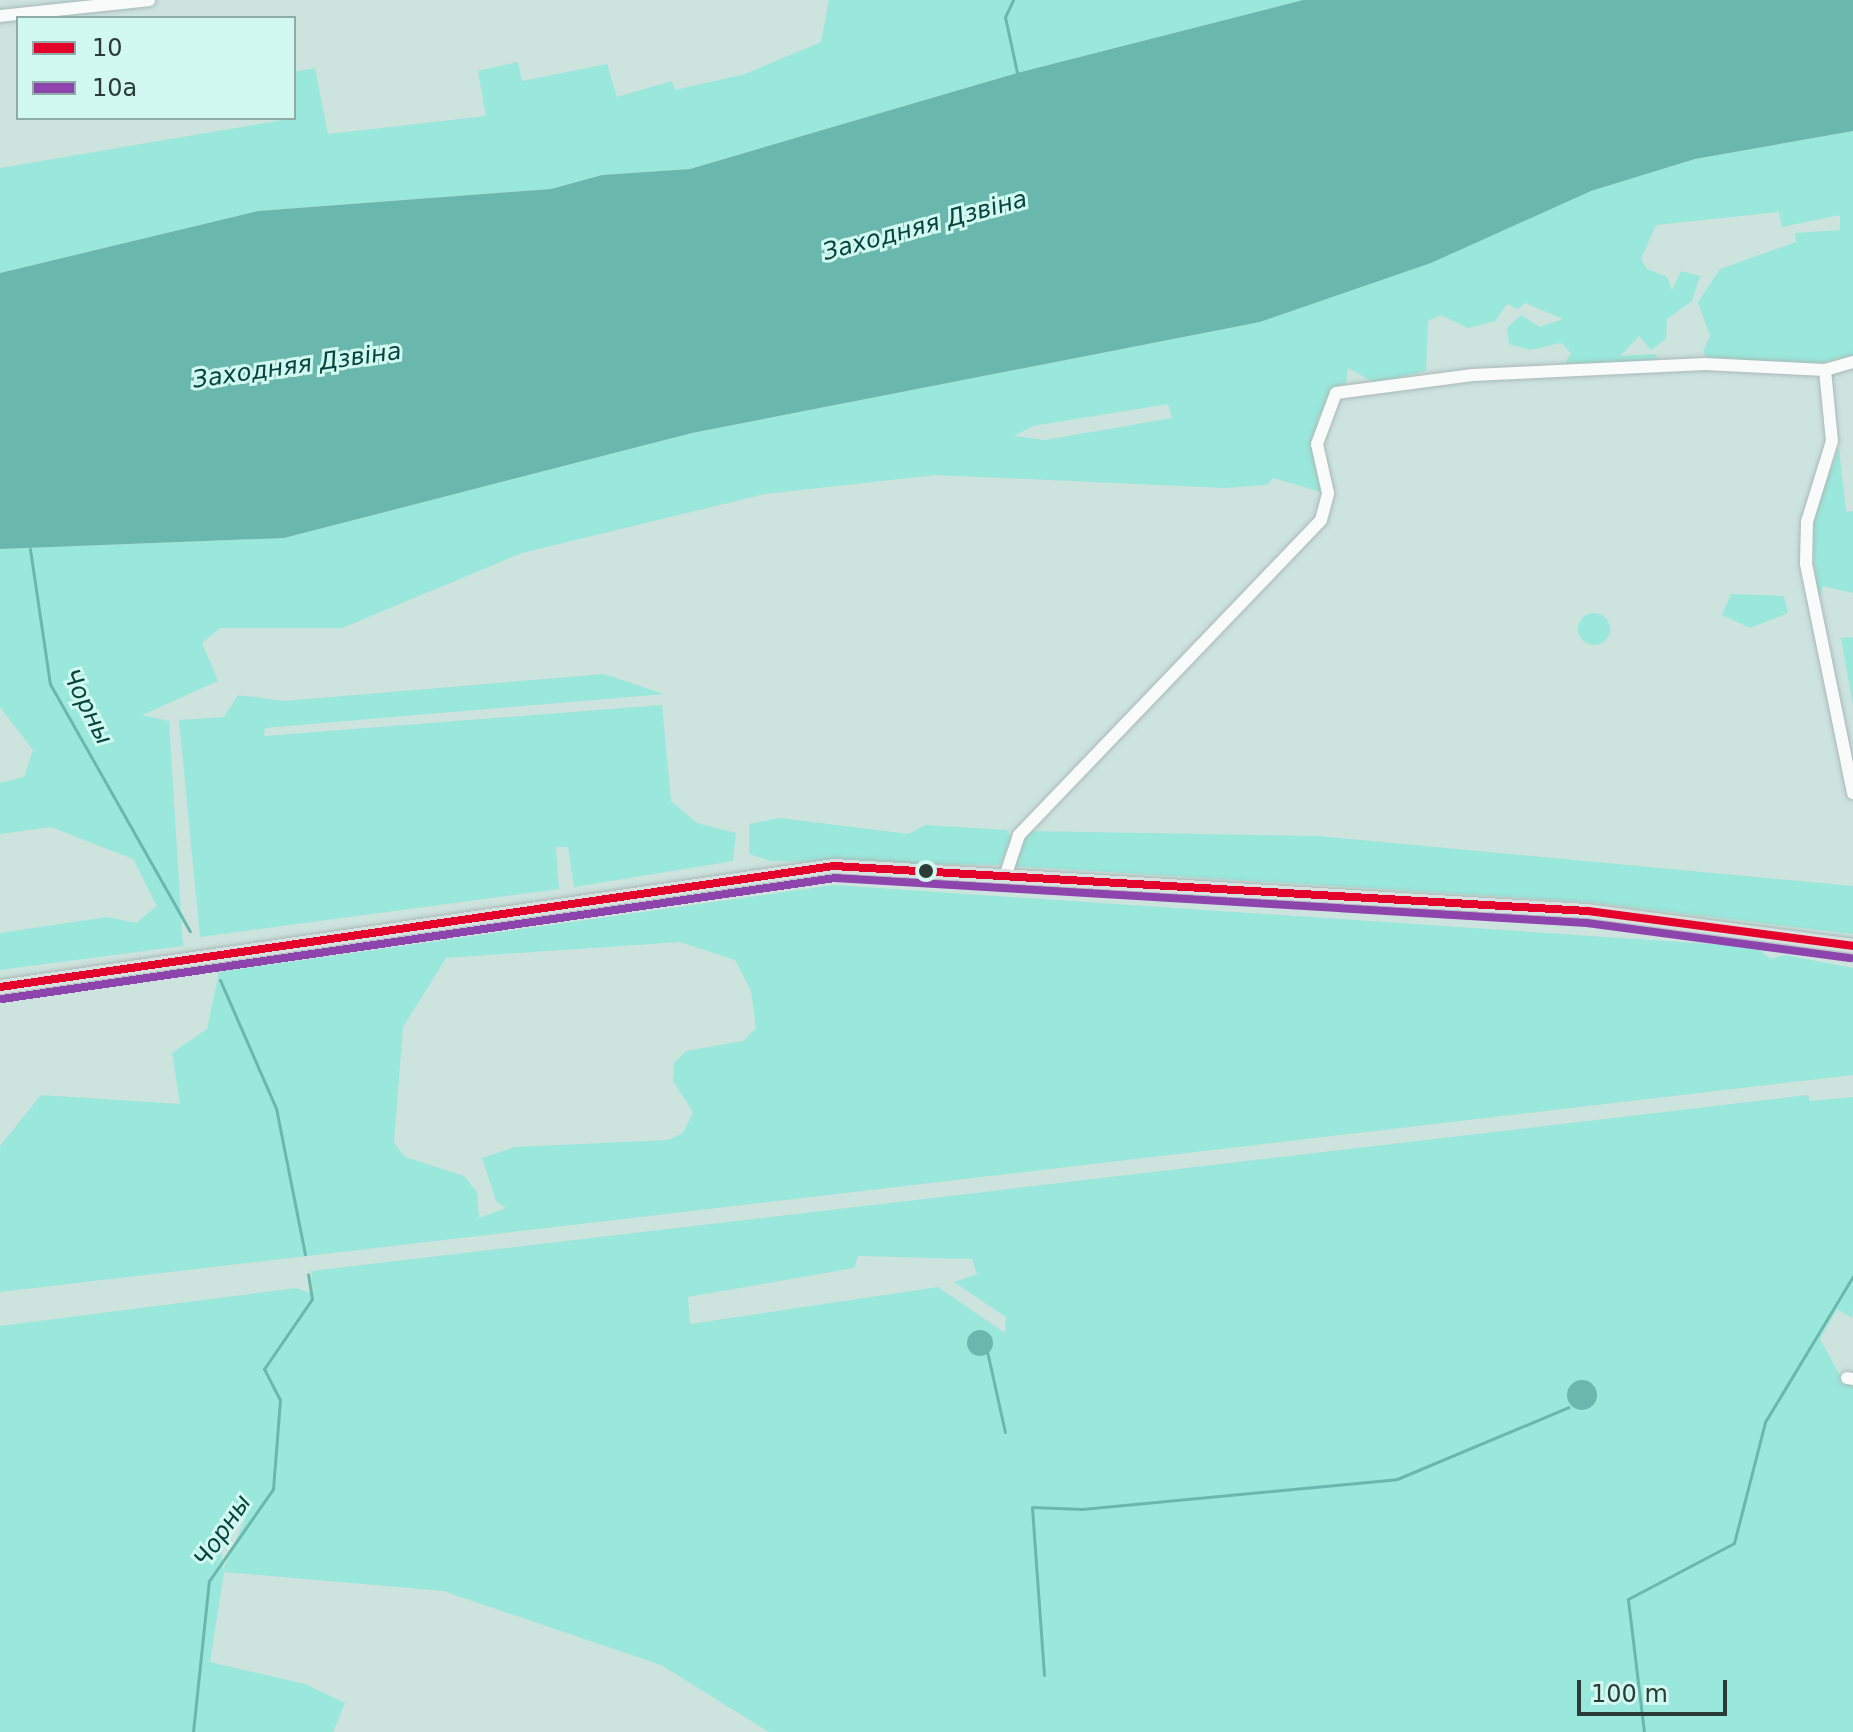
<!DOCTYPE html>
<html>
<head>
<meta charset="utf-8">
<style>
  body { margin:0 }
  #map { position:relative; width:1853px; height:1732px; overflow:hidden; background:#cde3de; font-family:"DejaVu Sans",sans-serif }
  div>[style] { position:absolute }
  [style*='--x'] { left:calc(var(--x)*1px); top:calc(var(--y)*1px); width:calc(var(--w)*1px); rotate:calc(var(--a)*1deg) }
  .green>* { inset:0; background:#9ae7db }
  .round { border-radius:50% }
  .water>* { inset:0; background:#6ab8ad }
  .stream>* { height:3px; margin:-1.5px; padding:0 1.5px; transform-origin:1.5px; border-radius:1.5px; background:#6ab8ad }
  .roads { filter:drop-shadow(0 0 2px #a9b9b6) drop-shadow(0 0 2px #a9b9b6) }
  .minor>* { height:12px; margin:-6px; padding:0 6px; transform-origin:6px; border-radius:6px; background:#f8fbfa }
  .major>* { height:14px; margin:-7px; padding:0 7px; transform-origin:7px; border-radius:7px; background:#d6e0de }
  .bus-1>* { height:8px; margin:-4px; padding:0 4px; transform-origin:4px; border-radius:4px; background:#e4002b }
  .bus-2>* { height:8px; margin:-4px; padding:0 4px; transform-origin:4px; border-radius:4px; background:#8e44ad }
  .dots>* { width:22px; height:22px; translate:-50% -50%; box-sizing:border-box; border:4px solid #d2f9f1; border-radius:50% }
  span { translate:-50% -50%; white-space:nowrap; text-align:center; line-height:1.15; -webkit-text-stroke:6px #d2f9f1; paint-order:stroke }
  .water-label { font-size:24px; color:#05453e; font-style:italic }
  .legend { position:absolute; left:16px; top:16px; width:280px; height:104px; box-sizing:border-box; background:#d2f9f1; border:2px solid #8fada7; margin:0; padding:10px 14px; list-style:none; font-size:24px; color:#2b3b38 }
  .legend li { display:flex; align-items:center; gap:16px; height:40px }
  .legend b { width:40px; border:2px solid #8fada7 }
  .scale { position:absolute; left:1577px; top:1680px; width:150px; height:36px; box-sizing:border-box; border:4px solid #2b3b38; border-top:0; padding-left:10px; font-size:24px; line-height:28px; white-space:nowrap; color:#2b3b38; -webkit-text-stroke:6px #d2f9f1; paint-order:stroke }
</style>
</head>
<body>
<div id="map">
  <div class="green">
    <i style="clip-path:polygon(829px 0,1303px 0,1017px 73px,690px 169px,602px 175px,551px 189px,258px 211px,0 273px,0 168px,294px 118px,294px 72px,315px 68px,328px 134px,486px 116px,478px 71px,518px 62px,522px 81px,607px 64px,617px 97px,672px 81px,675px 90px,745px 74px,821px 42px)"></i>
    <i style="clip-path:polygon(evenodd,1853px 131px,1853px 356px,1816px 364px,1711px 362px,1703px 352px,1710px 336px,1698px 302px,1720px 269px,1796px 242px,1795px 233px,1840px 230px,1840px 215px,1782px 227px,1779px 212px,1656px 225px,1641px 259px,1647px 269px,1667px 277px,1672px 290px,1681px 271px,1700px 276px,1692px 301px,1667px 319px,1666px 339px,1651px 350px,1639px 336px,1620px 356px,1655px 354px,1660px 363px,1565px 363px,1571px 353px,1561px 343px,1530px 350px,1509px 344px,1507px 328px,1521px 315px,1540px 327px,1563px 319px,1525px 303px,1518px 309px,1507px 304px,1495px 321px,1468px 328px,1441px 315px,1428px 321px,1426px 371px,1375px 383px,1348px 368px,1346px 383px,1334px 387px,1317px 420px,1325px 493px,1273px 478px,1267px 485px,1224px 488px,936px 475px,765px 494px,522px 553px,342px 628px,220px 628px,202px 643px,218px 681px,142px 715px,169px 721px,183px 946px,0 970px,0 933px,107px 917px,136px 923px,157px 906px,133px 859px,51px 827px,0 834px,0 783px,24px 777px,33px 750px,0 707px,0 549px,284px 538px,692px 433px,1260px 322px,1431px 263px,1591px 191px,1695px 159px,1853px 131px,1168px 404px,1172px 418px,1045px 440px,1014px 436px,1033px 426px,1168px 404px)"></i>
    <i style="clip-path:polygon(1839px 448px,1846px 512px,1853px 511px,1853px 593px,1823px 586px,1818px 602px,1811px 523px)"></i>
    <i style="clip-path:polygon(1731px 594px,1784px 596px,1788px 613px,1750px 628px,1722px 615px)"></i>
    <i class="round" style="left:1578px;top:613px;width:32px;height:32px"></i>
    <i style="clip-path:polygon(1853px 637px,1853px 706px,1841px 638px)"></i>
    <i style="clip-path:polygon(604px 674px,664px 694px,265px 728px,264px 736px,662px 705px,671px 801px,697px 823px,736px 833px,733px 861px,574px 887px,568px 847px,556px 847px,559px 889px,200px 937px,179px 720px,224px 717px,238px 695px,284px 701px)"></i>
    <i style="clip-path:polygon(780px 818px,909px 834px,925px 825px,1007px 830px,1011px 838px,1000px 865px,771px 861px,749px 854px,749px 824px)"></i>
    <i style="clip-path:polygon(1029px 831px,1318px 836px,1853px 886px,1853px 934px,1589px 902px,1012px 866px)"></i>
    <i style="clip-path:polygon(evenodd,834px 885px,1755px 947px,1771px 959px,1785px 955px,1853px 968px,1853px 1075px,0 1292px,0 1146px,41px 1095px,180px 1104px,172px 1053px,207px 1029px,219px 972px,834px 885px,680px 942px,735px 960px,751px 991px,756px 1028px,743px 1041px,686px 1051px,674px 1063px,673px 1081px,693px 1112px,683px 1133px,668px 1140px,515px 1147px,482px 1158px,496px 1201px,506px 1208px,479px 1218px,477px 1192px,464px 1176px,405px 1157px,394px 1143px,403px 1027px,446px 958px,680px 942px)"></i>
    <i style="clip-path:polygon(evenodd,1808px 1095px,1810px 1101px,1853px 1097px,1853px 1310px,1852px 1318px,1837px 1309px,1820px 1339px,1844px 1383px,1853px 1384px,1853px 1732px,769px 1732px,661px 1665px,443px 1591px,224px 1572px,210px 1662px,305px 1684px,345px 1703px,333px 1732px,0 1732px,0 1326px,296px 1288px,313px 1294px,311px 1271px,1808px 1095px,858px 1256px,972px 1259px,977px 1274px,954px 1282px,1006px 1317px,1005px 1333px,938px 1287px,690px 1324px,688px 1297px,854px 1268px,858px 1256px,1808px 1095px,246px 1516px,246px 1517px,223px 1570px,219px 1518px,246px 1516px)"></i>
  </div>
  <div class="water">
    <i style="clip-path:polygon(1303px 0,1853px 0,1853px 131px,1695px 159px,1591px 191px,1431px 263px,1260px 322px,692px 433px,284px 538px,0 549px,0 273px,258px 211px,551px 189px,602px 175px,690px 169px,1017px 73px)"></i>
    <i class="round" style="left:967px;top:1330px;width:26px;height:26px"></i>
    <i class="round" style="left:1567px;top:1380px;width:30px;height:30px"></i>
  </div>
  <div class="stream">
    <i style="--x:1013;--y:0;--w:19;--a:115"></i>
    <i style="--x:1005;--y:17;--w:61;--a:77.8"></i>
    <i style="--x:30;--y:549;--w:136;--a:81.6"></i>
    <i style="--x:50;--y:684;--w:284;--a:60.5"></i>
    <i style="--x:220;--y:980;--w:140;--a:66.4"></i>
    <i style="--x:276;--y:1108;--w:149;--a:78.8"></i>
    <i style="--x:987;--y:1351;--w:83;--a:77.5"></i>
    <i style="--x:1044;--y:1675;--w:168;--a:-94.1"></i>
    <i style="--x:1032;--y:1507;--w:50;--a:2.3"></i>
    <i style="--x:1082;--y:1509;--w:316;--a:-5.4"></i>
    <i style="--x:1397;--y:1479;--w:186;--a:-22.7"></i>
    <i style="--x:193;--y:1732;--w:152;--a:-84"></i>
    <i style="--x:209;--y:1581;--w:112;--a:-55.2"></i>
    <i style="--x:273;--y:1489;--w:89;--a:-85.5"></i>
    <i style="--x:280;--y:1400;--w:35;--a:-117"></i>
    <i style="--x:264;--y:1369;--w:85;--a:-55.6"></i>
    <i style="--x:312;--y:1299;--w:25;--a:-99"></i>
    <i style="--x:1644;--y:1732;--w:134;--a:-96.9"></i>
    <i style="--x:1628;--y:1599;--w:120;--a:-27.8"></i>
    <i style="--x:1734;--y:1543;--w:125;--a:-75.6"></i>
    <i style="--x:1765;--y:1422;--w:170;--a:-58.9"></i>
  </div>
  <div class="roads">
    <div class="minor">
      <i style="--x:0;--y:16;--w:150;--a:-6.1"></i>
      <i style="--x:1825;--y:370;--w:71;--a:84.4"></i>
      <i style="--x:1832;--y:441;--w:85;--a:107.2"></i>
      <i style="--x:1807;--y:522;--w:42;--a:91.4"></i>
      <i style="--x:1806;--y:564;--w:234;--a:78.4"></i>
      <i style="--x:1005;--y:877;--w:44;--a:-71.6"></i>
      <i style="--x:1019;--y:835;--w:436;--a:-46.2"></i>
      <i style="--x:1321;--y:520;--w:28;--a:-75"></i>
      <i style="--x:1328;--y:493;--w:50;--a:-102.7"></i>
      <i style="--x:1317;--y:444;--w:54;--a:-69.6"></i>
      <i style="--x:1336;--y:393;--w:138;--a:-7.5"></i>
      <i style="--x:1473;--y:375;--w:232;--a:-2.7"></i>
      <i style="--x:1705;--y:364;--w:120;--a:2.9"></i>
      <i style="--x:1825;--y:370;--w:29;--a:-16"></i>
      <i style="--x:1847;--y:1378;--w:6;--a:9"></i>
    </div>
    <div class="major">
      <i style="--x:0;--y:987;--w:843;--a:-8.26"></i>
      <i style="--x:834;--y:866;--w:755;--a:3.42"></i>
      <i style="--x:1588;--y:911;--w:267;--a:7.5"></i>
    </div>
  </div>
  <div class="bus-1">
    <i style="--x:0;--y:987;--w:843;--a:-8.26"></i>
    <i style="--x:834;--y:866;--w:755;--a:3.42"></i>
    <i style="--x:1588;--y:911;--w:267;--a:7.5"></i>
  </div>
  <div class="bus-2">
    <i style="--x:2;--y:999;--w:842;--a:-8.26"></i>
    <i style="--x:835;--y:878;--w:753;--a:3.42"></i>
    <i style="--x:1587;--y:923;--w:266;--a:7.6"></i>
  </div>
  <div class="dots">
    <i style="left:926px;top:871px;background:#2b3b38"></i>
  </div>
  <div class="water-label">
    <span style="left:925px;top:226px;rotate:-15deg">Заходняя Дзвіна</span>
    <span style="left:297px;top:366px;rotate:-8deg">Заходняя Дзвіна</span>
    <span style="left:87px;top:707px;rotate:63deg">Чорны</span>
    <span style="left:223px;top:1531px;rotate:-56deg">Чорны</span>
  </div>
  <ul class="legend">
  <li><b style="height:10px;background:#e4002b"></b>10</li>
  <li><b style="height:10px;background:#8e44ad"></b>10а</li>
  </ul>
  <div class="scale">100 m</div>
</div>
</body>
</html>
